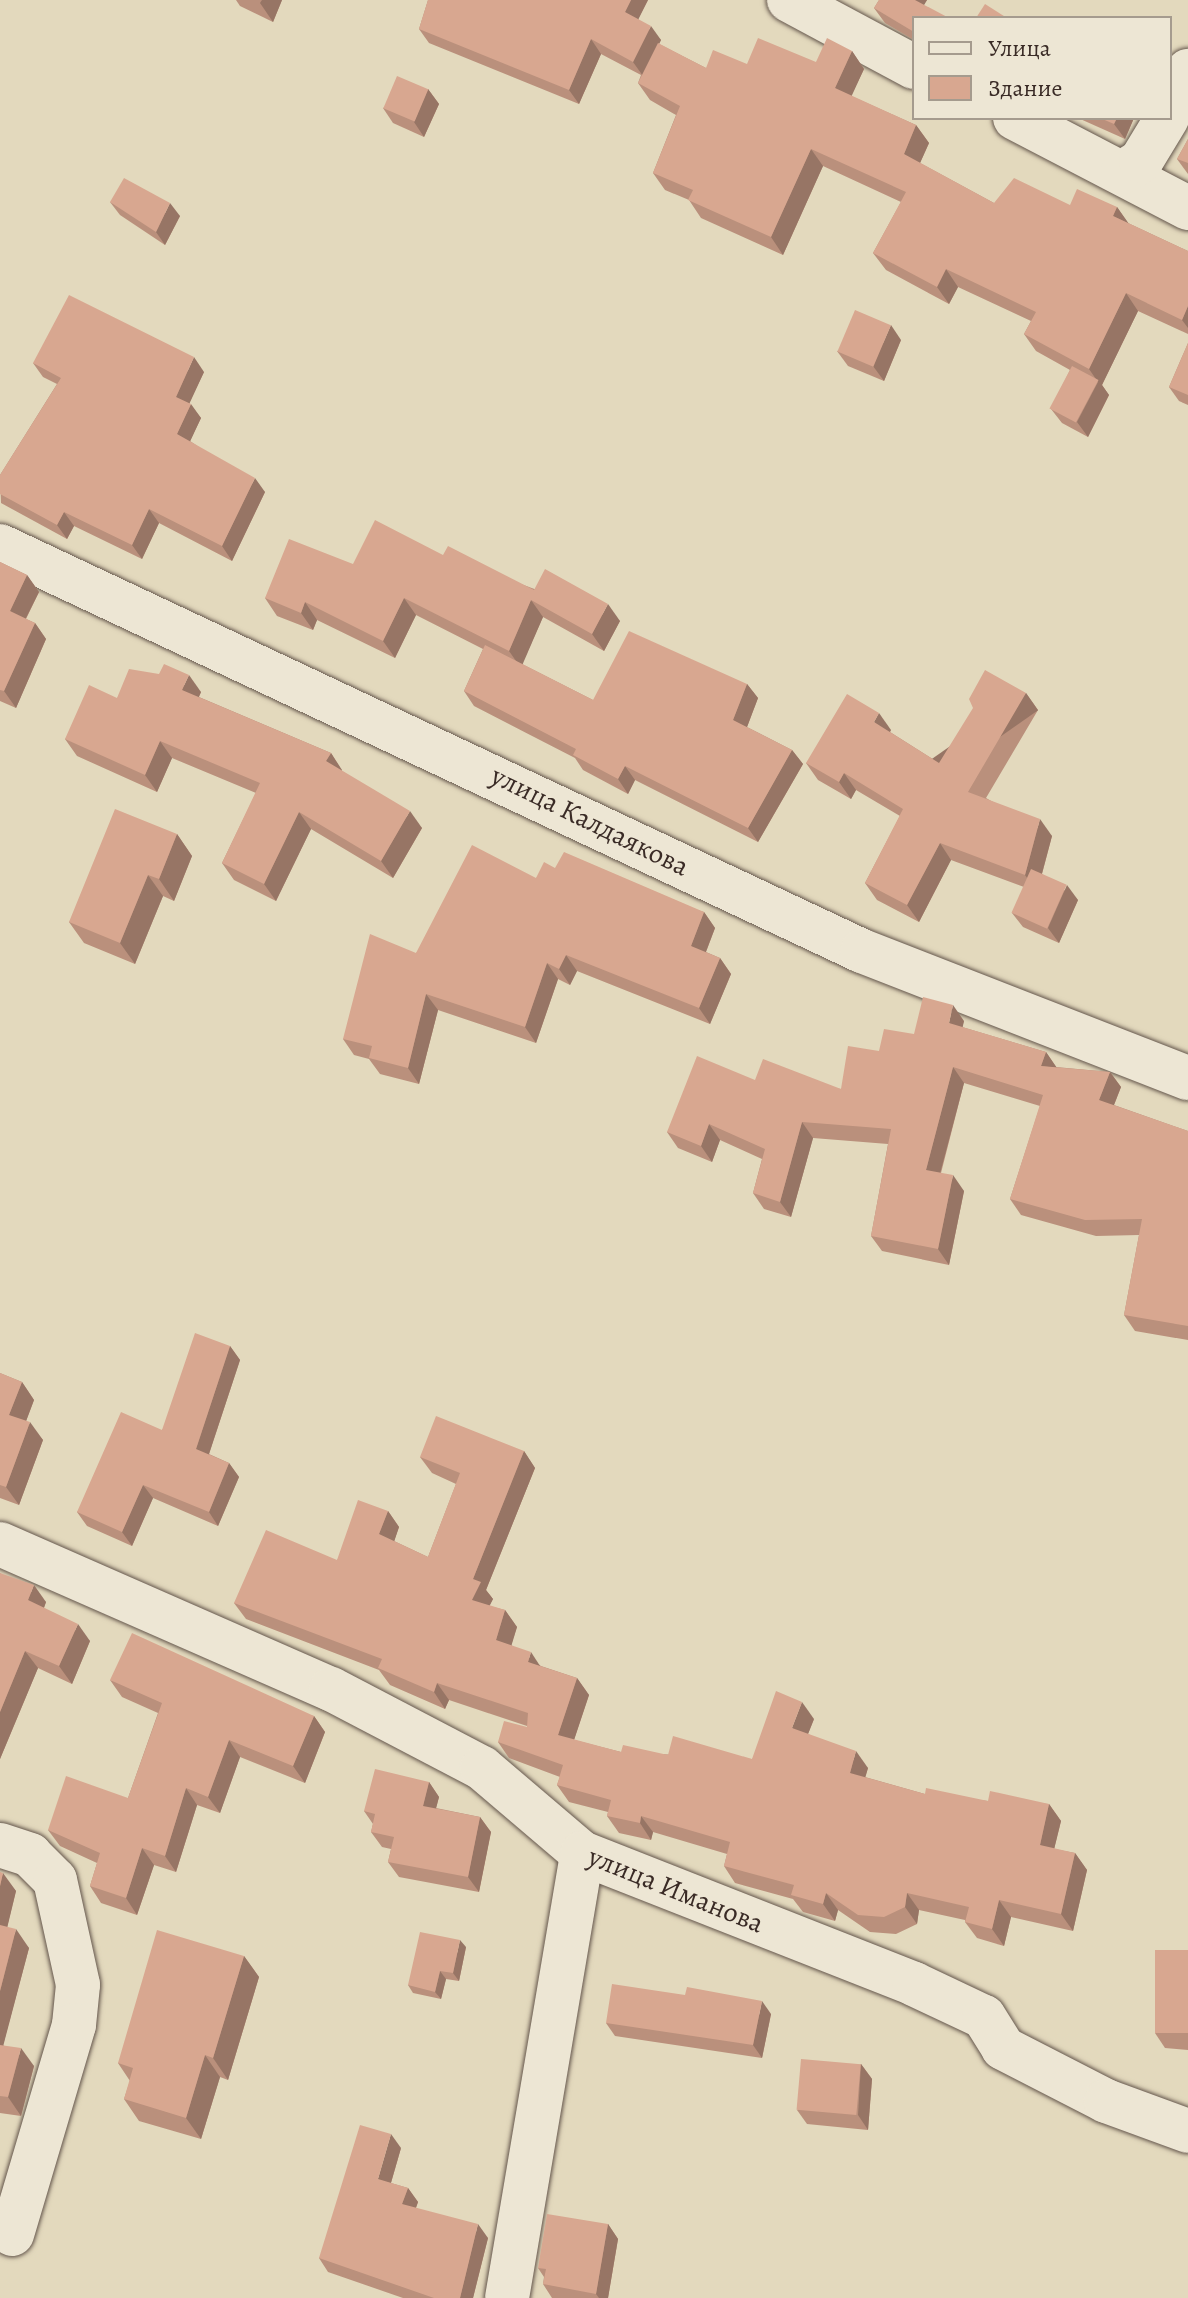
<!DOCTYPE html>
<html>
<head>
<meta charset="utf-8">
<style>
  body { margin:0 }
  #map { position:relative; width:1188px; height:2298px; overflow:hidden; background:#e3d9bd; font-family:Alegreya,serif }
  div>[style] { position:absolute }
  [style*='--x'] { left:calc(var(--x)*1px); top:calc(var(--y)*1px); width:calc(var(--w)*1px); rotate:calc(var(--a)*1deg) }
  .roads { filter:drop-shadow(0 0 2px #64564c) drop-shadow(0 0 2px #64564c) }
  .minor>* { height:44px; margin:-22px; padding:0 22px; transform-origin:22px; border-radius:22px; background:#ede6d4 }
  .wall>* { inset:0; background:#ba907c }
  .shaded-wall>* { inset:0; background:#977565; transform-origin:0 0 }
  .building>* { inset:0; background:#d8a790; transform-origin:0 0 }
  span { translate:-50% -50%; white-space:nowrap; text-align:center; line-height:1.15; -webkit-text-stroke:7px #ede6d4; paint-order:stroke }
  .street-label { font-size:28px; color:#3a2b26 }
  .legend { position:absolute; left:912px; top:16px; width:260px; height:104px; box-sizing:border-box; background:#ede6d4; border:2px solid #a59b8e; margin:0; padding:10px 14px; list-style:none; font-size:24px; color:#3a2b26 }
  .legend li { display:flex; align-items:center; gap:16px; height:40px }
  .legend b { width:40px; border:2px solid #a59b8e }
</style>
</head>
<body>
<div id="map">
  <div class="roads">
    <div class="minor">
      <i style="--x:789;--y:0;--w:142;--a:28.2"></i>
      <i style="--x:1170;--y:112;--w:45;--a:-66.3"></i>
      <i style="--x:1015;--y:118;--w:195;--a:27.5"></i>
      <i style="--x:1123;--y:172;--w:21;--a:-31"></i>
      <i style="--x:1141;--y:161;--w:50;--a:-58.8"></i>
      <i style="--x:0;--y:546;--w:952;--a:25.17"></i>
      <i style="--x:862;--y:951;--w:350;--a:21.3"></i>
      <i style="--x:0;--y:1544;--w:361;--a:23.7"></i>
      <i style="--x:331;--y:1689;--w:170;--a:27.6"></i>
      <i style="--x:482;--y:1768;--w:131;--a:40.4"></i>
      <i style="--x:582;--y:1853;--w:357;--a:21.5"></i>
      <i style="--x:914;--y:1984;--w:77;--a:25.2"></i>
      <i style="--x:984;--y:2017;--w:36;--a:58"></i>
      <i style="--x:1003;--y:2048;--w:116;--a:27.2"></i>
      <i style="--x:1106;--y:2101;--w:87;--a:20.1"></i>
      <i style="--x:0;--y:1845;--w:32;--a:18"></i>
      <i style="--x:30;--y:1855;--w:35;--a:45"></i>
      <i style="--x:55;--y:1880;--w:107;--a:77.6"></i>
      <i style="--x:78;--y:1985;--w:40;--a:95.7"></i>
      <i style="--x:74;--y:2025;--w:218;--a:106.5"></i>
      <i style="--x:507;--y:2298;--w:451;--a:-80.4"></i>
    </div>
  </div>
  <div class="wall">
    <i style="clip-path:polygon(236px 0,282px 0,273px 22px,240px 6px)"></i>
    <i style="clip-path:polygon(428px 0,648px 0,638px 19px,661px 40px,659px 44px,706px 68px,747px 64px,816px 62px,852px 51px,864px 69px,851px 96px,916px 125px,929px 143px,920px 163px,994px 203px,1117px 207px,1128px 223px,1188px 251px,1188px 334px,1138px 311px,1102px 385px,1109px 395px,1088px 437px,1062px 423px,1051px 409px,1070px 370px,1036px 351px,1024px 334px,1031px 321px,958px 287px,949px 304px,886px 270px,873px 253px,901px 202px,823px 166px,783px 255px,701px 218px,689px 200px,665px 190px,653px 173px,676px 115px,650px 100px,638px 83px,641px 75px,601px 54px,579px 104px,429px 43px,419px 29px)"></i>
    <i style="clip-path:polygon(879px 0,927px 0,914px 18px,914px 40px,885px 23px,874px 8px)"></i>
    <i style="clip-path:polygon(428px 89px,439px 104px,424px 137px,393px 123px,383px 108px)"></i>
    <i style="clip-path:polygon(1078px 118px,1134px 118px,1125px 139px)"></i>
    <i style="clip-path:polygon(1188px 139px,1188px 174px,1177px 159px)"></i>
    <i style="clip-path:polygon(110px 202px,180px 216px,165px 245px,120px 215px)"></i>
    <i style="clip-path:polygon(901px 340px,884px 381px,848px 366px,837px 351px)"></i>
    <i style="clip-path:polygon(1188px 343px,1188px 405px,1179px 401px,1169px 387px)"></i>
    <i style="clip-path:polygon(33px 363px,204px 372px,189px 403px,201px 418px,190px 441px,265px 492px,232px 561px,159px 523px,142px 559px,74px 526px,67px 539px,1px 503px,0 475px,57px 384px,43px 377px)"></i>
    <i style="clip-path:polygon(443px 555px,620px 621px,604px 651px,543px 617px,522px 664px,593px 700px,747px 684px,758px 698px,747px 727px,792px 750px,803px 764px,758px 842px,635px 780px,628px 794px,583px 770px,575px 758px,474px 706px,464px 691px,483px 649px,416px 615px,395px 658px,317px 620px,313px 630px,277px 616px,265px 598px,353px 564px)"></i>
    <i style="clip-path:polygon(0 562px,27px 575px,39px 592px,26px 619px,35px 623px,46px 639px,16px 708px,0 701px)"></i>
    <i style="clip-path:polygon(159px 674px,201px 692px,199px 697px,331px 753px,342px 771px,422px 828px,393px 878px,311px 829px,276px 901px,234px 880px,222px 863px,256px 793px,172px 758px,157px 792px,77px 756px,65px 739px,117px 698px)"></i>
    <i style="clip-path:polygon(1026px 693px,1038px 710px,986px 798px,1052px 836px,1042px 874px,1078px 900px,1059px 943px,1023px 927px,1012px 913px,1024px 887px,951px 860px,919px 922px,877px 900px,865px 883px,900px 816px,856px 790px,851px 799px,818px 780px,806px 763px,891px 730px,890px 732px,939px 763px)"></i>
    <i style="clip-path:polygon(177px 834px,192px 856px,174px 901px,163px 896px,135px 964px,84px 943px,69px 922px)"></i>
    <i style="clip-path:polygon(555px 868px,704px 912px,715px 928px,706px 952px,720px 958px,731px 974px,710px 1024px,577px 971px,570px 985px,558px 979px,536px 1043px,438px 1010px,419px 1084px,380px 1074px,369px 1059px,354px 1055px,343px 1039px,416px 953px,536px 878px)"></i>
    <i style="clip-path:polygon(964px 1021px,962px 1027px,1046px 1052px,1056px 1067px,1110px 1072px,1121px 1087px,1114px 1105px,1188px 1131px,1188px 1340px,1135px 1331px,1124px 1315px,1139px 1235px,1096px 1236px,1021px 1215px,1010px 1199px,1040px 1106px,964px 1083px,941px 1173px,964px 1191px,949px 1265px,882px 1251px,871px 1236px,888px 1144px,813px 1138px,791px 1217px,764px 1209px,753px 1193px,762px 1159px,720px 1140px,712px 1162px,678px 1148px,667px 1132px,755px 1080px,841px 1089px,879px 1051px,914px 1034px)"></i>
    <i style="clip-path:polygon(230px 1346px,240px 1360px,209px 1454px,229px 1463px,239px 1477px,218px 1526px,153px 1498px,132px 1546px,87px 1526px,77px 1512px,162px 1430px)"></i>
    <i style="clip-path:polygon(0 1373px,22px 1382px,34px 1400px,26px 1421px,43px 1440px,19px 1505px,0 1498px)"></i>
    <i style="clip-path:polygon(524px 1451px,535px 1468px,486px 1590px,493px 1599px,489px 1606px,505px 1610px,517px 1627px,511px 1645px,541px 1666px,577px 1678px,589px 1695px,574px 1740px,621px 1752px,752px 1759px,814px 1719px,808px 1734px,868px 1768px,865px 1777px,925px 1794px,988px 1801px,1049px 1804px,1061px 1821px,1054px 1849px,1075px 1853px,1087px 1870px,1073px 1931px,1011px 1917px,1004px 1946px,977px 1938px,965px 1922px,965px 1920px,919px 1910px,917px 1924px,896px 1934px,870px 1932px,838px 1910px,835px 1921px,803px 1912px,793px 1899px,735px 1883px,724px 1866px,727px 1854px,653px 1832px,651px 1840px,619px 1833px,607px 1816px,608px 1812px,569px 1802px,557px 1785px,560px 1777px,509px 1758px,498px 1742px,527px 1727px,527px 1726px,449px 1700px,445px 1709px,390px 1685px,379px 1670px,246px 1619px,234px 1603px,337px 1560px,388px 1511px,399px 1527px,394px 1541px,428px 1557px,456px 1484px,432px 1473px,420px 1457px)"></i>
    <i style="clip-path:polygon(0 1573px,46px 1602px,44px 1608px,90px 1641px,72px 1684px,38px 1668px,0 1759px)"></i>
    <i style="clip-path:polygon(110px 1680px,314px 1716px,325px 1732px,305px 1783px,240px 1757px,220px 1813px,197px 1805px,176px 1872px,154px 1865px,137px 1915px,101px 1903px,90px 1886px,97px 1863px,60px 1846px,48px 1830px,128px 1798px,158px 1713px,122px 1697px)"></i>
    <i style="clip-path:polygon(429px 1782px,439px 1797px,436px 1808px,480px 1817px,491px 1832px,479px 1892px,399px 1877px,388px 1862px,391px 1849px,382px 1847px,371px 1832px,373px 1824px,364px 1811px)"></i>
    <i style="clip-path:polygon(0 1872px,16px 1891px,7px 1927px,29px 1948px,3px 2045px,34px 2066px,21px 2116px,0 2113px)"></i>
    <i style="clip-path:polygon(466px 1947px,459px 1981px,446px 1979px,441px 1999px,413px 1993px,408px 1985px)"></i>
    <i style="clip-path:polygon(1188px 1950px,1188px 2050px,1165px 2048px,1155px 2033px)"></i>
    <i style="clip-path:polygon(244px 1956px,259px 1977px,228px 2080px,220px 2077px,201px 2139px,139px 2121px,124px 2099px,130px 2081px,118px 2063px)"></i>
    <i style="clip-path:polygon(771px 2014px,762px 2058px,615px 2036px,606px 2023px)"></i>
    <i style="clip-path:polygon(861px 2064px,872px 2079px,868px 2130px,807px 2124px,797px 2110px)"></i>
    <i style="clip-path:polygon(401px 2148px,391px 2183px,408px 2188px,418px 2202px,416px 2208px,488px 2238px,473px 2298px,403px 2298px,328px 2272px,319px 2258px)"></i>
    <i style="clip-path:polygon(608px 2224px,618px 2239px,608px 2298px,552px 2298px,543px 2284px,544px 2277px,538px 2268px)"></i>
  </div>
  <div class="shaded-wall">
    <i style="clip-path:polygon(262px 0,282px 0,273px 22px,260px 3px)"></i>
    <i style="clip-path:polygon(631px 0,648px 0,635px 26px,625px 12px)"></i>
    <i style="clip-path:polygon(912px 0,927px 0,920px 12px)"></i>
    <i style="clip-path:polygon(651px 26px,661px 40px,643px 76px,633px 62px)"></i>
    <i style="clip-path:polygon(591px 39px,601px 54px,579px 104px,569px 90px)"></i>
    <i style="clip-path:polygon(852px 51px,864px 69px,847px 106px,835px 88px)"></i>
    <i style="clip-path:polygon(428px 89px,439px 104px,424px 137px,414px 122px)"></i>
    <i style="clip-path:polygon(1117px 118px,1134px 118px,1125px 139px,1114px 124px)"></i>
    <i style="clip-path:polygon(916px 125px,929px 143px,916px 172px,904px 154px)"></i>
    <i style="clip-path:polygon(811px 149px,823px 166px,783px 255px,771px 237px)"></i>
    <i style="clip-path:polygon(170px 203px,180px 216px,165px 245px,156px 232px)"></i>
    <i style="clip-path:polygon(1117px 207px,1129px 224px,1113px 216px)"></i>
    <i style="clip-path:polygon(946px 269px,958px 287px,949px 304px,937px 287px)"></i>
    <i style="clip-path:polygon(1126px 293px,1138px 311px,1102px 385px,1109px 395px,1088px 437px,1077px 422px,1098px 382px,1089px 369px)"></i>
    <i style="clip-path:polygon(1188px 306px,1188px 328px,1182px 320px)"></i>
    <i style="clip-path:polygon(891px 325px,901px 340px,884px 381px,873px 366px)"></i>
    <i style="clip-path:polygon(194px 357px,204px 372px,186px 411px,176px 397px)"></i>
    <i style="clip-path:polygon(191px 404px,201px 418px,187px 448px,177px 434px)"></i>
    <i style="clip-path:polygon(255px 478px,265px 492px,232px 561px,222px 546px)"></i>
    <i style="clip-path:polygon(149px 509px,159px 523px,142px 559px,132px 545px)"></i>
    <i style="clip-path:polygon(64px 512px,74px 526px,67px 539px,57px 525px)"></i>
    <i style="clip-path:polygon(27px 575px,39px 592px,21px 628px,10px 611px)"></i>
    <i style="clip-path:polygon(404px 598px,416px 615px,395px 658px,383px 641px)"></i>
    <i style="clip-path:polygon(531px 600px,543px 617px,521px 668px,509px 651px)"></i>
    <i style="clip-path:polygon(305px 602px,317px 620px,313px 630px,301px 613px)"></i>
    <i style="clip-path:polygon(608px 604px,620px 621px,604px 651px,592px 634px)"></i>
    <i style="clip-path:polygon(35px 623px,46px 639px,16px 708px,4px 691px)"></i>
    <i style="clip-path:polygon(189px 675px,201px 692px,194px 707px,182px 690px)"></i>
    <i style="clip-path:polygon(747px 684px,758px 698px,744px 735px,733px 720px)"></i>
    <i style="left:1026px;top:693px;width:21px;height:115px;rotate:55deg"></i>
    <i style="clip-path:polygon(879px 713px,891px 730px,886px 739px,874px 722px)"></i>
    <i style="clip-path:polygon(160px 741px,172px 758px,157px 792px,145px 775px)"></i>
    <i style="clip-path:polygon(792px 750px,803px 764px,758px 842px,748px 828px)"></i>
    <i style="clip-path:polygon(331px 753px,342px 770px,338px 778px,326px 761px)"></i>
    <i style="clip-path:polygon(625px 766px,635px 780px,628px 794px,618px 779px)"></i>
    <i style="clip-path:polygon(844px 773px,856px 790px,851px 799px,839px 782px)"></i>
    <i style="clip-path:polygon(410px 811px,422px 828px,393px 878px,381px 861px)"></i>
    <i style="clip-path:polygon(299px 812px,311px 829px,276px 901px,264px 884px)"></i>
    <i style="clip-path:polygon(1040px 819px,1052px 836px,1037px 892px,1025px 875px)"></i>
    <i style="clip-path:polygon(177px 834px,192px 856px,174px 901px,159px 879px)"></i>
    <i style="clip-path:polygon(940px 843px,951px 860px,919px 922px,907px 905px)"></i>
    <i style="clip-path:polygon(148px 875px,163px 896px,135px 964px,120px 943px)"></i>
    <i style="clip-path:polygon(1067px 885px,1078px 900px,1059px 943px,1048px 928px)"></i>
    <i style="clip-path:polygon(704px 912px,715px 928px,702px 962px,691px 946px)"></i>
    <i style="clip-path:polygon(566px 955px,577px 971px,570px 985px,559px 969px)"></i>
    <i style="clip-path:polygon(720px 958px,731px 974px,710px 1024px,699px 1008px)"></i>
    <i style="clip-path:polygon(547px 963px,558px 979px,536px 1043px,525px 1027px)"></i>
    <i style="clip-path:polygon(426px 994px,438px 1010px,419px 1084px,408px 1068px)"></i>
    <i style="clip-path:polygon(953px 1005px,964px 1021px,960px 1039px,949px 1023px)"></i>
    <i style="clip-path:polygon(1046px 1052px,1057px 1068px,1041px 1066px)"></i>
    <i style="clip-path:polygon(953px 1067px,964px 1083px,937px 1185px,926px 1170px)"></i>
    <i style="clip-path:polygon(1110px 1072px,1121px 1087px,1110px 1115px,1099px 1100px)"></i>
    <i style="clip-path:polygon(802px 1122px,813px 1138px,791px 1217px,780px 1202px)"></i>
    <i style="clip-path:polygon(709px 1124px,720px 1140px,712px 1162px,701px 1146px)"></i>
    <i style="clip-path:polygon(953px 1175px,964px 1191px,949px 1265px,938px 1249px)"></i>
    <i style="clip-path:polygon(230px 1346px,240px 1360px,206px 1463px,196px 1449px)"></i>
    <i style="clip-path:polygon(22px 1382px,34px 1400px,22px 1432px,9px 1415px)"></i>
    <i style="clip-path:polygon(30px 1422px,43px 1440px,19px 1505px,6px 1487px)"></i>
    <i style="clip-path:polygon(524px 1451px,535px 1468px,486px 1590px,493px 1599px,484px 1617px,472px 1600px,473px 1579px)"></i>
    <i style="clip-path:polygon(229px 1463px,239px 1477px,218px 1526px,209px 1512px)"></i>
    <i style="clip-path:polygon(143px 1485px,153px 1498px,132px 1546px,122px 1532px)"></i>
    <i style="clip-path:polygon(388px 1511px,399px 1527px,391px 1551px,379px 1534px)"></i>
    <i style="clip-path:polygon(34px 1585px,46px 1602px,40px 1618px,28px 1600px)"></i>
    <i style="clip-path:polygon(505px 1610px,517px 1627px,508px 1657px,496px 1640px)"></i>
    <i style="clip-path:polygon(78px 1624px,90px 1641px,72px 1684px,59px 1666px)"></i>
    <i style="clip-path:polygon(25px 1651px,38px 1668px,0 1759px,0 1712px)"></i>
    <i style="clip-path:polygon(531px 1652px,542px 1669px,528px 1662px)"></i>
    <i style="clip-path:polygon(577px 1678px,589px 1695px,570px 1752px,558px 1735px)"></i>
    <i style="clip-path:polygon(437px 1683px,449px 1700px,445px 1709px,434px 1692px)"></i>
    <i style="clip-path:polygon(802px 1702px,814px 1719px,804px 1744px,792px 1728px)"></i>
    <i style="clip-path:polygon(314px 1716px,325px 1732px,305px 1783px,293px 1766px)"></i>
    <i style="clip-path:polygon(229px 1740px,240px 1757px,220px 1813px,208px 1797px)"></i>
    <i style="clip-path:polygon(856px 1751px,868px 1768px,862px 1789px,850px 1773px)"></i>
    <i style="clip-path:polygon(429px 1782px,439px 1797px,433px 1820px,423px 1806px)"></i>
    <i style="clip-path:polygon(186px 1788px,197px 1805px,176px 1872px,165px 1856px)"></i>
    <i style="clip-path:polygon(1049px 1804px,1061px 1821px,1051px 1862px,1040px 1845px)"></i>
    <i style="clip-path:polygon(641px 1816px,653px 1832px,651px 1840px,640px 1823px)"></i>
    <i style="clip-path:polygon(480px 1817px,491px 1832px,479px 1892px,468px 1877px)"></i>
    <i style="clip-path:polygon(142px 1848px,154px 1865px,137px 1915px,126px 1898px)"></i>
    <i style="clip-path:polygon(1075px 1853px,1087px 1870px,1073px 1931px,1061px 1914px)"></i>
    <i style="clip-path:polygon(3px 1873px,16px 1891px,4px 1941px,0 1936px,0 1886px)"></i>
    <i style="clip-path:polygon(826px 1893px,838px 1910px,835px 1921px,823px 1904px)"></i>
    <i style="clip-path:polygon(907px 1893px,919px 1910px,917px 1924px,905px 1907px)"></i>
    <i style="clip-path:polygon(999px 1900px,1011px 1917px,1004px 1946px,992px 1929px)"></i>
    <i style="clip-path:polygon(16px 1929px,29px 1948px,0 2058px,0 1991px)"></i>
    <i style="clip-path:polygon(460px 1940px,466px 1947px,459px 1981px,453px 1973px)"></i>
    <i style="clip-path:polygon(244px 1956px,259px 1977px,228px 2080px,213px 2058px)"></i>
    <i style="clip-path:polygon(440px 1971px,446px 1979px,441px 1999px,435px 1992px)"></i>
    <i style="clip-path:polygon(762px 2001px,771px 2014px,762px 2058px,753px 2045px)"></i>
    <i style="clip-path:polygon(21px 2048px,34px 2066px,21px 2116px,8px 2097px)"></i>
    <i style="clip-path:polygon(205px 2055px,220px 2077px,201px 2139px,186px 2118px)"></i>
    <i style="clip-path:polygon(861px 2064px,872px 2079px,868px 2130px,858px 2115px)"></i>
    <i style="clip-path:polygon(391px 2134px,401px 2148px,388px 2193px,378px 2179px)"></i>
    <i style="clip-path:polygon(408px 2188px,418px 2202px,412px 2218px,402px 2204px)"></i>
    <i style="clip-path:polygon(478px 2224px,488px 2238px,473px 2298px,460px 2298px)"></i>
    <i style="clip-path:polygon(608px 2224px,618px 2239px,608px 2298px,599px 2298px,596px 2294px)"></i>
  </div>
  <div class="building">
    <i style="clip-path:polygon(428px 0,631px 0,625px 12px,651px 26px,633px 62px,591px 39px,569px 90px,419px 29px)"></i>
    <i style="clip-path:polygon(879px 0,915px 0,949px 18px,914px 18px,914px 32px,874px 8px)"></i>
    <i style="clip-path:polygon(985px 4px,1007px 18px,976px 18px)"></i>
    <i style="clip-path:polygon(758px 38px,816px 62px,827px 38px,852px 51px,835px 88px,916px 125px,904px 154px,994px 203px,1014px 178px,1070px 205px,1077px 189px,1117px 207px,1113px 216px,1188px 251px,1188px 306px,1182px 320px,1126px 293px,1089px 369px,1024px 334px,1036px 312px,946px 269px,937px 287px,873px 253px,906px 192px,811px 149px,771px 237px,688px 200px,693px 190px,653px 173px,680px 106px,638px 83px,658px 43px,706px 68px,713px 50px,747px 64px)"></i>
    <i style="left:397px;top:76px;width:34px;height:35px;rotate:23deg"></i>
    <i style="clip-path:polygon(1100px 118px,1117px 118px,1114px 124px)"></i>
    <i style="clip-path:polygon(1188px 139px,1188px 163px,1177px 159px)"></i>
    <i style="clip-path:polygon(124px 178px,170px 203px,156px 232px,110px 202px)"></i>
    <i style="clip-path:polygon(69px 295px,194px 357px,176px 397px,191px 404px,177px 434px,255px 478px,222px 546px,149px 509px,132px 545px,64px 512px,57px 525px,0 494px,0 475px,61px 378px,33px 363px)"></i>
    <i style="left:855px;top:310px;width:39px;height:45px;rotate:23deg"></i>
    <i style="clip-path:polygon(1188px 343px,1188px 395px,1169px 387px)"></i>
    <i style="left:1072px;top:366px;width:30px;height:48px;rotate:28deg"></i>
    <i style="clip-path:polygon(375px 520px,443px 555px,448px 546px,534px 590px,545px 569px,608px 604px,592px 634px,531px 600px,509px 651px,404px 598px,383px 641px,305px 602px,301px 613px,265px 598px,289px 539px,353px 564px)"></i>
    <i style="clip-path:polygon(0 562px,27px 575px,10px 611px,35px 623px,4px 691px,0 690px)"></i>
    <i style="clip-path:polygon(629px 631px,747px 684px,733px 720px,792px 750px,748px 828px,625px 766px,618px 779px,573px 755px,576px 749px,464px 691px,485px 645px,593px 700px)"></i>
    <i style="clip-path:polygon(164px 664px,189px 675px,182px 690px,331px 753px,326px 761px,410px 811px,381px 861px,299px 812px,264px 884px,222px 863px,260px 783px,160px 741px,145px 775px,65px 739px,89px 685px,117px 698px,129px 669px,159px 674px)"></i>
    <i style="clip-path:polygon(985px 670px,1026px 693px,968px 792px,1040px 819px,1025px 875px,940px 843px,907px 905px,865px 883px,903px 809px,844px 773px,839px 782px,806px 763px,847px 694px,879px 713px,874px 722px,939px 763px,973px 708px,969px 699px)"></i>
    <i style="clip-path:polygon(115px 809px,177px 834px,159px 879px,148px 875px,120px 943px,69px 922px)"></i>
    <i style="clip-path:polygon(472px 845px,536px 878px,544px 862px,555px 868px,564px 852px,704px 912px,691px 946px,720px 958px,699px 1008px,566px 955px,559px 969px,547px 963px,525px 1027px,426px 994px,408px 1068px,369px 1058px,372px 1046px,343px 1039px,370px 934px,416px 953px)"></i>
    <i style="left:1031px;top:869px;width:39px;height:48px;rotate:24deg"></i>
    <i style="clip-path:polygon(923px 997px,953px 1005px,949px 1023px,1046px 1052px,1041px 1066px,1110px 1072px,1099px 1100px,1188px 1131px,1188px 1326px,1124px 1315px,1142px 1219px,1085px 1220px,1010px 1199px,1043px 1095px,953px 1067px,926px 1170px,953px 1175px,938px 1249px,871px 1236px,891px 1129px,802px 1122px,780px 1202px,753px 1193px,765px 1149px,709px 1124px,701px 1146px,667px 1132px,697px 1056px,755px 1080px,763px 1059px,841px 1089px,848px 1046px,879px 1051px,884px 1029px,914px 1034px)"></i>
    <i style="clip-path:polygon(195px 1333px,230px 1346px,196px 1449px,229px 1463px,209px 1512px,143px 1485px,122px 1532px,77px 1512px,121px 1412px,162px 1430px)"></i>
    <i style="clip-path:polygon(0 1373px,22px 1382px,9px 1415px,30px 1422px,6px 1487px,0 1485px)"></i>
    <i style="clip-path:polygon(436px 1416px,524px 1451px,473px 1579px,481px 1582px,472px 1600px,505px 1610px,496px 1640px,531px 1652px,528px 1662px,577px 1678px,558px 1735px,621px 1752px,623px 1745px,668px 1755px,673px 1736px,752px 1759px,776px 1691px,802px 1702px,792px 1728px,856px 1751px,850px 1773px,925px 1794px,926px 1788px,988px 1801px,990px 1791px,1049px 1804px,1040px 1845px,1075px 1853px,1061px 1914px,999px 1900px,992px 1929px,965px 1922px,969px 1907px,907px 1893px,905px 1907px,884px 1917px,858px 1915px,826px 1893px,823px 1904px,791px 1895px,794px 1885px,724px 1866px,730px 1842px,641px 1816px,640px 1823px,607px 1816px,611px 1800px,557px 1785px,563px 1765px,498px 1742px,504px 1721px,527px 1727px,528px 1713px,437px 1683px,434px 1692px,378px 1668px,382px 1659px,234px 1603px,266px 1530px,337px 1560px,358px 1500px,388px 1511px,379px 1534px,428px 1557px,460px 1473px,420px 1457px)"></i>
    <i style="clip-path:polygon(0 1573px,34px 1585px,28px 1600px,78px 1624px,59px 1666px,25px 1651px,0 1712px)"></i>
    <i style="clip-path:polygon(132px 1633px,314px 1716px,293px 1766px,229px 1740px,208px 1797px,186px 1788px,165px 1856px,142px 1848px,126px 1898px,90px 1886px,100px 1853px,48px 1830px,66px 1776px,128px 1798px,162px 1703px,110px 1680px)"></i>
    <i style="clip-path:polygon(375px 1769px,429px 1782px,423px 1806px,480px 1817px,468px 1877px,388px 1862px,394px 1837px,371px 1832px,375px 1814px,364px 1811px)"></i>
    <i style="clip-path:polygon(0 1872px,3px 1873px,0 1886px)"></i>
    <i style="clip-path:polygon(0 1925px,16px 1929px,0 1991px)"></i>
    <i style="clip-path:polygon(157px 1930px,244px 1956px,213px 2058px,205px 2055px,186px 2118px,124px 2099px,133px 2068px,118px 2063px)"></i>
    <i style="clip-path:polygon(420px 1932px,460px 1940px,453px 1973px,440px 1971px,435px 1992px,408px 1985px)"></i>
    <i style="left:1155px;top:1950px;width:33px;height:83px"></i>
    <i style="clip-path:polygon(612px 1984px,685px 1995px,687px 1987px,762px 2001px,753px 2045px,606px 2023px)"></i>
    <i style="clip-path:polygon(0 2045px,21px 2048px,8px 2097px,0 2096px)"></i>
    <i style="left:801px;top:2059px;width:60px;height:51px;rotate:5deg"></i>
    <i style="clip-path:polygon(360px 2125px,391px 2134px,378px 2179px,408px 2188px,402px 2204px,478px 2224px,460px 2298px,434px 2298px,319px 2258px)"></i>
    <i style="clip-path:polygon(547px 2214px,608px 2224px,596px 2294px,543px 2284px,546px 2269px,538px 2268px)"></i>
  </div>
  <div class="street-label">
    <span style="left:590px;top:821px;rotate:26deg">улица Калдаякова</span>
    <span style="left:676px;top:1890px;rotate:22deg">улица Иманова</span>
  </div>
  <ul class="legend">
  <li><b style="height:10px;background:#ede6d4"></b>Улица</li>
  <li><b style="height:22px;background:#d8a790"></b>Здание</li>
  </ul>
</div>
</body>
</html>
